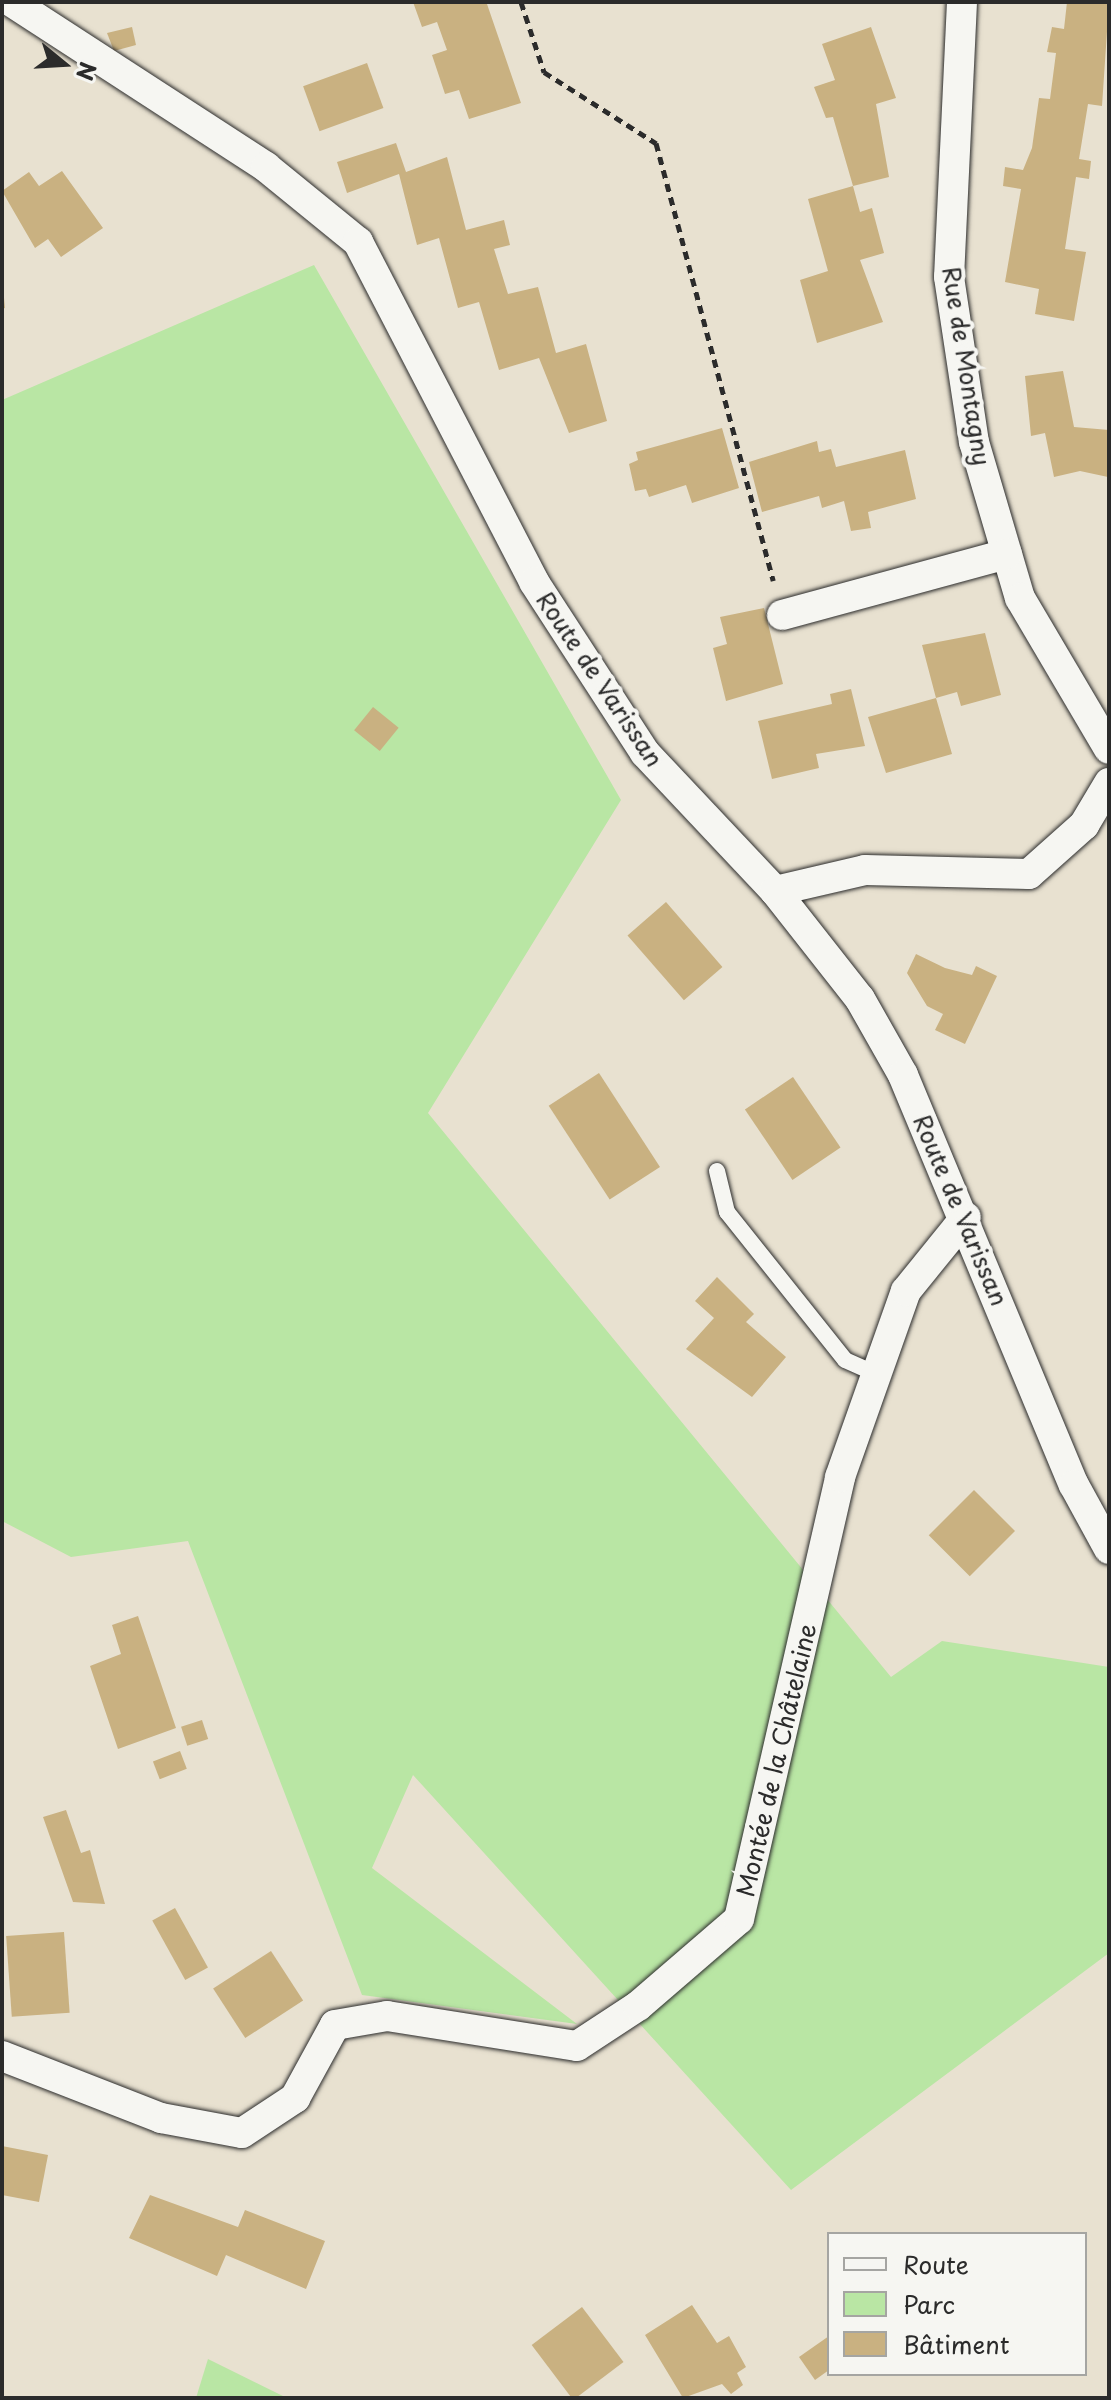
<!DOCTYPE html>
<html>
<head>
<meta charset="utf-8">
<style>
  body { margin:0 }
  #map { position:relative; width:1111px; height:2400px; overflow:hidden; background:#e8e1d0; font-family:"Playpen Sans",sans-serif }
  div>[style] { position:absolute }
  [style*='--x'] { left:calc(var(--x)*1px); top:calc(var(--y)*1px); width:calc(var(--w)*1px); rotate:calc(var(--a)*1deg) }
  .green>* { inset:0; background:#b9e6a4 }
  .building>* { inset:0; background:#c9b181; transform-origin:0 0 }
  .path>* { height:5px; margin-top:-2.5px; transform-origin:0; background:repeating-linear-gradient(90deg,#2b2b2b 0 8px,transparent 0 14px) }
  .roads { filter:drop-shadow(0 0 2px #2b2b2b) drop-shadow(0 0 2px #2b2b2b) }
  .lane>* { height:16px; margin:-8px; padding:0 8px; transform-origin:8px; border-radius:8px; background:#f6f6f2 }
  .street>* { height:30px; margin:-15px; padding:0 15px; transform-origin:15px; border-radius:15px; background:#f6f6f2 }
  span { translate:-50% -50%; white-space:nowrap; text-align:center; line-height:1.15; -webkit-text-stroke:8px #f6f6f2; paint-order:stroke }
  .street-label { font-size:24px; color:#2b2b2b }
  .frame { position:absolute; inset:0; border:4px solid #2b2b2b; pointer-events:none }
  .legend { position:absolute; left:827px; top:2232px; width:260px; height:144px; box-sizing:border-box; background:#f6f6f2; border:2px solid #a5a5a2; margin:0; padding:10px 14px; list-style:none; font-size:24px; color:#2b2b2b }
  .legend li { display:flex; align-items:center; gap:16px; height:40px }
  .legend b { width:40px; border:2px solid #a5a5a2 }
  .north { position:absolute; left:24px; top:24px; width:80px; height:80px; -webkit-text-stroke:6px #f6f6f2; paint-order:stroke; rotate:108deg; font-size:22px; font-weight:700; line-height:32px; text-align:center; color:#2b2b2b }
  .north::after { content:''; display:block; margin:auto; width:28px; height:36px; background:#2b2b2b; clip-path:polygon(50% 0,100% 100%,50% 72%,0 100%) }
</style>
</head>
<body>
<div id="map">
  <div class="green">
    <i style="clip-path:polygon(314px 265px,621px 800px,428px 1113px,891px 1677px,942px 1641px,1109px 1667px,1109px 1953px,791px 2190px,413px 1775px,372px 1868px,577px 2024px,362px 1995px,188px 1541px,71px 1557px,2px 1521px,2px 400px)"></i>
    <i style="clip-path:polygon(208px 2359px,287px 2398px,196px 2398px)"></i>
  </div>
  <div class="building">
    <i style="clip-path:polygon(413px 2px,487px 4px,521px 103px,469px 119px,459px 90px,445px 94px,432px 55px,447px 50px,437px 22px,422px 27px)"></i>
    <i style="clip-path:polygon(1067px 2px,1109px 2px,1102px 106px,1088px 104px,1079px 159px,1091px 161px,1089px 179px,1076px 177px,1065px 249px,1086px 252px,1074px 321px,1035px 314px,1039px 289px,1005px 282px,1021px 189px,1003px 186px,1005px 167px,1023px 170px,1032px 148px,1039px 98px,1050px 99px,1056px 53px,1047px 52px,1052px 27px,1064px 29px)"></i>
    <i style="clip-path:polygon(132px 27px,136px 45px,114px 51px,107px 33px)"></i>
    <i style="clip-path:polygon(871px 27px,896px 98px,876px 104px,889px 177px,853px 186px,860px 212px,872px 208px,884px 253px,860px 260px,883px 322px,817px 343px,800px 280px,828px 271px,808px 199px,853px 186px,833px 117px,826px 118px,814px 87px,835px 80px,822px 44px)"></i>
    <i style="left:367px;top:63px;width:48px;height:68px;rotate:70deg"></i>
    <i style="clip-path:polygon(396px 143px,406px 172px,447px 157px,466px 230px,504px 220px,510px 245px,494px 249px,508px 294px,538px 287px,556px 353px,586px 344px,607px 421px,569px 433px,539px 358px,499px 370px,479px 302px,458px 308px,439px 238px,417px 245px,399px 174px,347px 193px,337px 162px)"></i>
    <i style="clip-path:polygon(62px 171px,103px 228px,61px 257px,48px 239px,35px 248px,2px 191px,29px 172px,39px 186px)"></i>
    <i style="clip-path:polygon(2px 278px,5px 308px,2px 309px)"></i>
    <i style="clip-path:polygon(1063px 371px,1074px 427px,1109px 430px,1108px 477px,1080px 471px,1054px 477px,1045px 433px,1031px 436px,1025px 376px)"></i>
    <i style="clip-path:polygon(722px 428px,739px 488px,692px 503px,686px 485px,649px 497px,646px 489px,635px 491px,629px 464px,638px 460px,636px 452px)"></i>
    <i style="clip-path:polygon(817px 441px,819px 452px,831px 449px,836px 467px,905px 450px,916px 499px,868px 512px,871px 528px,851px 531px,844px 501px,822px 508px,819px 496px,762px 512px,749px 462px)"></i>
    <i style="clip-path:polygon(764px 608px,783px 684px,726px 701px,713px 648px,727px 644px,720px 617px)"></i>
    <i style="clip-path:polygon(985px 633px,1001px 695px,961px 706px,957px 692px,936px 698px,952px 754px,886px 773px,868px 717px,936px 698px,922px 645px)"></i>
    <i style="clip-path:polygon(851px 689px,865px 746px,816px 754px,819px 768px,772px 779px,758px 721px,832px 704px,830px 694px)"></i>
    <i style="left:373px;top:707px;width:33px;height:30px;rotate:39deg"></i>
    <i style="left:666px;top:902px;width:86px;height:51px;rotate:49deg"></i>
    <i style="clip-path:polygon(916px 954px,945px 968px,972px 975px,976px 966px,997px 976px,965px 1044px,935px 1030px,943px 1014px,927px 1006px,907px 973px)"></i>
    <i style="left:599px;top:1073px;width:112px;height:60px;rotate:57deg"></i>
    <i style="left:793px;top:1077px;width:85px;height:58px;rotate:56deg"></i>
    <i style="clip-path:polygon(717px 1277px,754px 1314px,746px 1322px,786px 1357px,752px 1397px,686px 1349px,714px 1318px,695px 1301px)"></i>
    <i style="left:974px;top:1490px;width:58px;height:64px;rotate:45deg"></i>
    <i style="clip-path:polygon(138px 1616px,176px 1728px,118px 1749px,90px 1666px,121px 1654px,112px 1625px)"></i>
    <i style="left:202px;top:1720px;width:20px;height:22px;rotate:72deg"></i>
    <i style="left:180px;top:1751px;width:19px;height:29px;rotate:69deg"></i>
    <i style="clip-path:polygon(66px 1810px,81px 1853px,90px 1850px,105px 1904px,73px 1902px,43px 1817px)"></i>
    <i style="left:175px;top:1908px;width:68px;height:26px;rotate:61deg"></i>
    <i style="left:64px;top:1932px;width:81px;height:58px;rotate:86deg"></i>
    <i style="left:271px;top:1951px;width:59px;height:69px;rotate:57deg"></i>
    <i style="clip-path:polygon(2px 2146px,48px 2155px,39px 2202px,2px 2195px)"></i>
    <i style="clip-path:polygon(150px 2195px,238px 2227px,245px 2210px,325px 2241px,306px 2289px,226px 2255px,217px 2276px,129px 2238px)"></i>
    <i style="clip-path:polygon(692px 2305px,717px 2343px,729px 2336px,746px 2367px,737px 2373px,743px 2385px,731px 2394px,722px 2384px,683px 2398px,645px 2335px)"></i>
    <i style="left:582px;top:2307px;width:69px;height:63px;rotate:53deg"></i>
    <i style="clip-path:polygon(829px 2336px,829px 2370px,815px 2380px,799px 2357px)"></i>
  </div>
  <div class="path">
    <i style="--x:521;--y:2;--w:74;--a:71.8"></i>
    <i style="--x:544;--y:72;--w:133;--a:32.4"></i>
    <i style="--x:656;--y:143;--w:453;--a:75"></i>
  </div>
  <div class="roads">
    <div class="lane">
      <i style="--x:717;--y:1171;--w:42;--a:76.3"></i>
      <i style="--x:727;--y:1212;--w:189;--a:51.4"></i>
      <i style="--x:845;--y:1360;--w:35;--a:24"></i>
    </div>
    <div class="street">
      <i style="--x:12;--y:2;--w:303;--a:33"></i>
      <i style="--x:266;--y:167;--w:119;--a:39.2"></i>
      <i style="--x:358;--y:242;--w:383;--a:62.6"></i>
      <i style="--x:534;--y:582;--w:204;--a:57"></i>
      <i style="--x:645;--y:753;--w:190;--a:46.7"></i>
      <i style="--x:775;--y:891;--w:137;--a:51.8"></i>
      <i style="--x:860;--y:999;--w:87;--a:60.5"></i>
      <i style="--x:903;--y:1075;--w:444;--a:67.4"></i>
      <i style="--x:1074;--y:1485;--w:73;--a:61.3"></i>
      <i style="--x:962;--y:2;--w:275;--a:92.7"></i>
      <i style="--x:949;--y:277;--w:167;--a:81.4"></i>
      <i style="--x:974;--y:442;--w:163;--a:73.6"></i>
      <i style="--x:1020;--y:598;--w:175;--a:59.5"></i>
      <i style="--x:782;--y:615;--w:233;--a:-15.2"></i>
      <i style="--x:775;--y:891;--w:92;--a:-13.1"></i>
      <i style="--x:865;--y:870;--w:164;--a:1.4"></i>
      <i style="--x:1029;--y:874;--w:74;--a:-41.7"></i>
      <i style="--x:1084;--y:825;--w:49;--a:-59.2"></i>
      <i style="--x:2;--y:2056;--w:171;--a:21.3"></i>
      <i style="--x:161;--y:2118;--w:82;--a:10.5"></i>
      <i style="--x:242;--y:2133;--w:64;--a:-33.4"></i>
      <i style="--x:295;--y:2098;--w:83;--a:-61.3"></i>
      <i style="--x:335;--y:2025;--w:53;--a:-9.8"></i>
      <i style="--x:387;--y:2016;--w:192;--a:9"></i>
      <i style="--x:577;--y:2046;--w:73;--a:-33.3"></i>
      <i style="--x:638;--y:2006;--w:133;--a:-40.7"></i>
      <i style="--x:739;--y:1919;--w:453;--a:-77.1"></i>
      <i style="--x:840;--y:1477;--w:197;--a:-70.5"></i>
      <i style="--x:906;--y:1291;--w:95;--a:-51"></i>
    </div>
  </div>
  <div class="street-label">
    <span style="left:967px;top:366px;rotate:81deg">Rue de Montagny</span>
    <span style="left:600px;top:679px;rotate:56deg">Route de Varissan</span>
    <span style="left:961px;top:1210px;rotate:67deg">Route de Varissan</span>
    <span style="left:776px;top:1760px;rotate:-77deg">Montée de la Châtelaine</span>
  </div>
  <div class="frame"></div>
  <ul class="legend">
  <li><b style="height:10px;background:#f6f6f2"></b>Route</li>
  <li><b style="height:22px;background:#b9e6a4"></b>Parc</li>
  <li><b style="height:22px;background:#c9b181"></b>Bâtiment</li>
  </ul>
  <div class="north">N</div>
</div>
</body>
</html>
